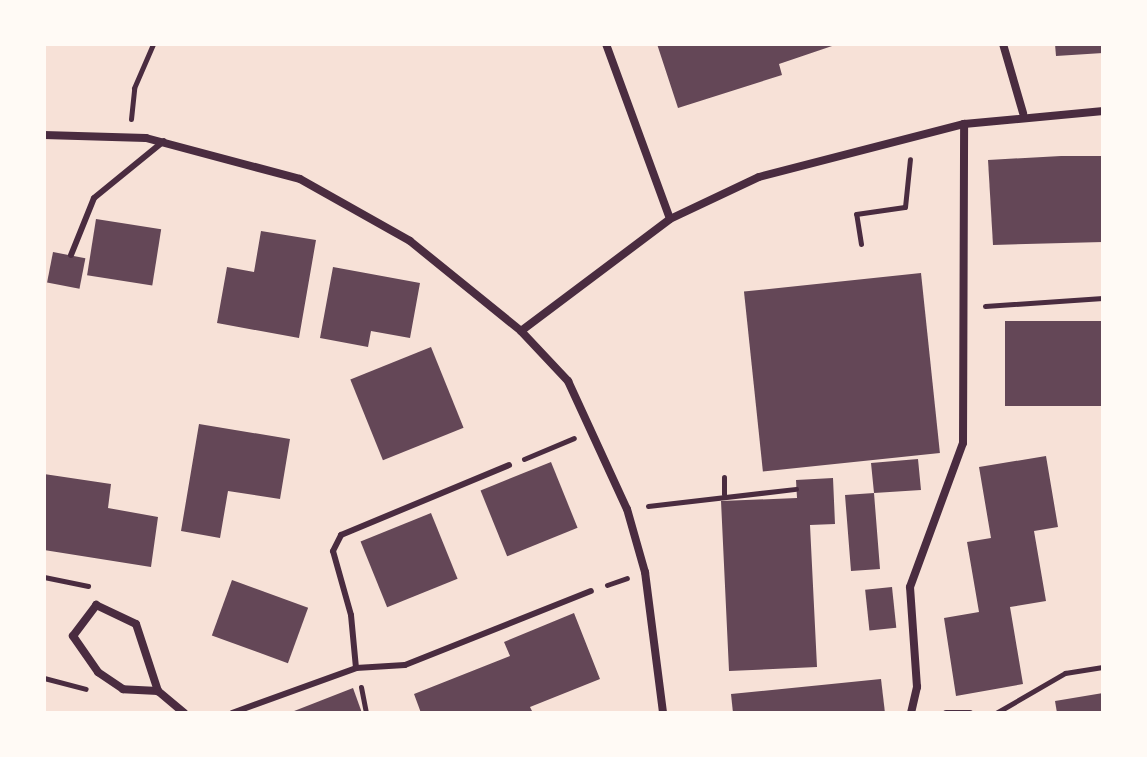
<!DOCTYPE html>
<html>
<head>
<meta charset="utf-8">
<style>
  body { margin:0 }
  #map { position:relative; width:1147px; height:757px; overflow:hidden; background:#f7e1d7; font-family:Lato,sans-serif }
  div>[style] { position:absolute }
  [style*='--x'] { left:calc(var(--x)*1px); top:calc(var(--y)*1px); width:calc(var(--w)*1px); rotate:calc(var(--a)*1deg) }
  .building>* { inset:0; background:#644757; transform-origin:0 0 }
  .path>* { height:5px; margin:-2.5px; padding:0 2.5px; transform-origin:2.5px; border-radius:2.5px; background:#4a2c40 }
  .service>* { height:6px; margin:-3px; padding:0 3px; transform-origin:3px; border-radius:3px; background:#4a2c40 }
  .minor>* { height:8px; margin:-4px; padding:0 4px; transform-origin:4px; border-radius:4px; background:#4a2c40 }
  span { translate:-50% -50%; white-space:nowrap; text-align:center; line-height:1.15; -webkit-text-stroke:8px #fffaf5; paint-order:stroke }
  .frame { position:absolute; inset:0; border:46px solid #fffaf5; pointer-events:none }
</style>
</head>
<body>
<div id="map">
  <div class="building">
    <i style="clip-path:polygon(657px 44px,835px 44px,835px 45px,779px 64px,782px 75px,678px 108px)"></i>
    <i style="clip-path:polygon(1055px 44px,1103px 44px,1103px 53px,1056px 56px)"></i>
    <i style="clip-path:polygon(1061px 156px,1103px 156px,1103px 242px,993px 245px,988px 160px)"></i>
    <i style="left:96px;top:219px;width:66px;height:57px;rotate:9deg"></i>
    <i style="clip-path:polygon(261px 231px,316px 240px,299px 338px,217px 323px,227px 267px,254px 272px)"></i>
    <i style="left:53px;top:252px;width:33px;height:31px;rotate:11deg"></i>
    <i style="clip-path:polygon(333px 267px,420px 283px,410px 338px,371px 331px,368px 347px,320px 338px)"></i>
    <i style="left:921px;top:273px;width:181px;height:178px;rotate:84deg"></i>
    <i style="left:1103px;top:321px;width:85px;height:98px;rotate:90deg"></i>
    <i style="left:431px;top:347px;width:87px;height:87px;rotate:68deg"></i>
    <i style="clip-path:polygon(199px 424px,290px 439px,280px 499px,228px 491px,220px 538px,181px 531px)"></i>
    <i style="clip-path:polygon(1046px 456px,1058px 527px,1034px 531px,1046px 601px,1010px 607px,1023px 684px,956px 696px,944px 618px,979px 612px,967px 542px,991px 538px,979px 467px)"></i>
    <i style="clip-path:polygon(918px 459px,921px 490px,874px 493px,880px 569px,851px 571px,845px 495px,874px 493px,871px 463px)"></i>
    <i style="left:551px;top:462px;width:71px;height:76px;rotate:68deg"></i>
    <i style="clip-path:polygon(44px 474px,111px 484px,108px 508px,158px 517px,151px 567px,44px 550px)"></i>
    <i style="clip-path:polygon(833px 478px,835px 524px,810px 525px,817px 667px,729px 671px,721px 501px,797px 498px,796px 480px)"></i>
    <i style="left:431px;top:513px;width:71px;height:76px;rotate:68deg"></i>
    <i style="left:232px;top:580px;width:81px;height:59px;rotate:20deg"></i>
    <i style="left:892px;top:587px;width:41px;height:27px;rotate:84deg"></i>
    <i style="clip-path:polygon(574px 613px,600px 679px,530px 707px,533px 713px,421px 713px,414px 694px,510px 656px,504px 642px)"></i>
    <i style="clip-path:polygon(881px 679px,885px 713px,733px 713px,731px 694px)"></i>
    <i style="clip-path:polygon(353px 688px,362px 713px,289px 713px)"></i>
    <i style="clip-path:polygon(1103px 693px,1103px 713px,1057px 713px,1055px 701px)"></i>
  </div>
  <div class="path">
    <i style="--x:131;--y:119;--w:31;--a:-84"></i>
    <i style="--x:134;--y:88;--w:48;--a:-66.6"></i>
    <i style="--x:861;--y:244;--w:30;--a:-99"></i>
    <i style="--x:856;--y:214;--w:49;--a:-8.1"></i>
    <i style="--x:905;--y:207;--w:48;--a:-84.1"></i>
    <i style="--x:985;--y:306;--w:118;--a:-3.9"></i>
    <i style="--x:524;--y:459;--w:54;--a:-22.8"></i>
    <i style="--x:724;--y:477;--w:17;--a:90"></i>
    <i style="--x:648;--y:506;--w:149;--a:-6.6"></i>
    <i style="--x:44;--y:577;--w:45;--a:11.6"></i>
    <i style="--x:607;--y:585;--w:21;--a:-19"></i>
    <i style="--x:44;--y:678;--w:43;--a:14.7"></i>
    <i style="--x:361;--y:687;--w:26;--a:79"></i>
    <i style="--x:996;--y:713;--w:80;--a:-30.1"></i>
    <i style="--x:1065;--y:673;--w:38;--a:-9"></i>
  </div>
  <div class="service">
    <i style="--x:71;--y:255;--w:61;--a:-68"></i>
    <i style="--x:94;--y:198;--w:90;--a:-39.2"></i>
    <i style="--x:356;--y:668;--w:53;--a:-95.4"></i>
    <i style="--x:351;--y:615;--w:66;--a:-105.7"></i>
    <i style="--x:333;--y:551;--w:18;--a:-63"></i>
    <i style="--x:341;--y:535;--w:182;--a:-22.6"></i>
    <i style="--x:232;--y:713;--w:132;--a:-19.9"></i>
    <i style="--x:356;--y:668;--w:49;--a:-3.5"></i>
    <i style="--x:405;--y:665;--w:200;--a:-21.7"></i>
    <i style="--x:946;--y:713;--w:24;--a:0"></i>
  </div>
  <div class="minor">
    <i style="--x:606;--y:44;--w:186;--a:69.9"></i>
    <i style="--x:1003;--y:44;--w:72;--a:73.8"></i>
    <i style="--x:44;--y:135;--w:102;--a:1.7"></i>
    <i style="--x:146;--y:138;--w:159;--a:14.9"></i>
    <i style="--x:300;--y:179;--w:126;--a:29.4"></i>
    <i style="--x:410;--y:241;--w:143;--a:39"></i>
    <i style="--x:521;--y:331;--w:69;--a:46.8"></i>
    <i style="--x:568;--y:381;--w:141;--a:65.3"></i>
    <i style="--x:627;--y:509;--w:66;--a:74.1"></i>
    <i style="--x:645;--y:572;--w:142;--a:82.7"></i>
    <i style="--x:521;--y:331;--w:186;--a:-36.9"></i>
    <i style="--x:670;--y:219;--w:98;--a:-25.3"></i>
    <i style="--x:759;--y:177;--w:212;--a:-14.5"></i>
    <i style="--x:964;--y:124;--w:140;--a:-5.3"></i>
    <i style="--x:158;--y:691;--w:35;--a:-177"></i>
    <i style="--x:123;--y:689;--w:30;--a:-146"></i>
    <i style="--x:98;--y:672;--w:44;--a:-124.8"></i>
    <i style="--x:73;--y:636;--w:39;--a:-53"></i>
    <i style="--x:96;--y:605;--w:44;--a:25.4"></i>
    <i style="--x:136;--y:624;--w:71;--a:71.8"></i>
    <i style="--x:158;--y:691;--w:34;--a:40"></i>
    <i style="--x:911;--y:713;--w:27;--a:-77"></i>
    <i style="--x:917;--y:687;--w:100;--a:-94"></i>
    <i style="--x:910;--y:587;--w:153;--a:-69.8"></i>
    <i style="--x:963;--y:443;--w:319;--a:-89.8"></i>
  </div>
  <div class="frame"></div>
</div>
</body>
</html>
